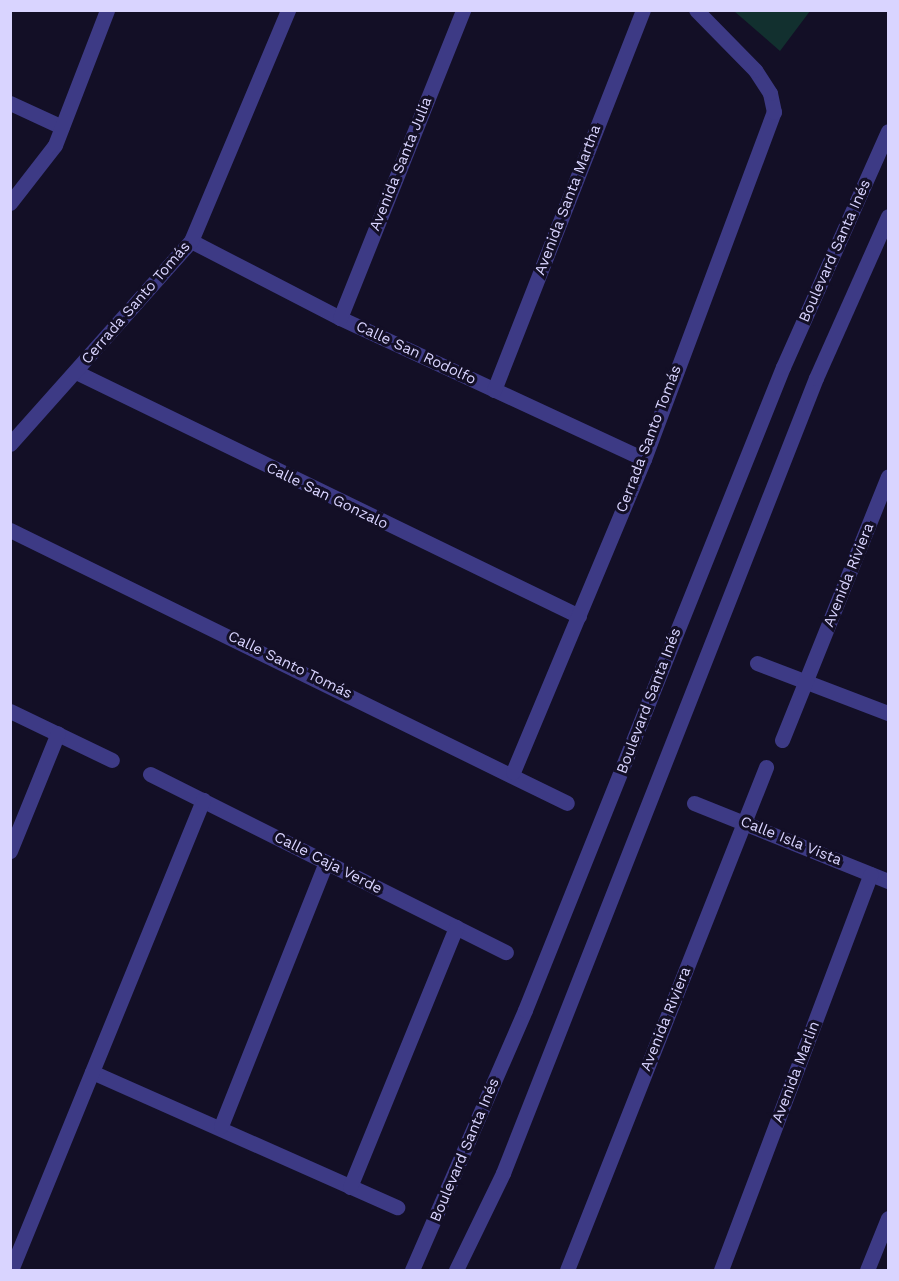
<!DOCTYPE html>
<html>
<head>
<meta charset="utf-8">
<style>
  body { margin:0 }
  #map { position:relative; width:899px; height:1281px; overflow:hidden; background:#130f26; font-family:"Work Sans",sans-serif }
  div>[style] { position:absolute }
  [style*='--x'] { left:calc(var(--x)*1px); top:calc(var(--y)*1px); width:calc(var(--w)*1px); rotate:calc(var(--a)*1deg) }
  .green>* { inset:0; background:#12302f }
  .minor>* { height:15px; margin:-7.5px; padding:0 7.5px; transform-origin:7.5px; border-radius:7.5px; background:#3d3a85 }
  span { translate:-50% -50%; white-space:nowrap; text-align:center; line-height:1.15; -webkit-text-stroke:6px #130f26; paint-order:stroke }
  .street-label { font-size:15px; color:#d9d4ff }
  .frame { position:absolute; inset:0; border:12px solid #d9d4ff; pointer-events:none }
</style>
</head>
<body>
<div id="map">
  <div class="green">
    <i style="clip-path:polygon(734px 11px,810px 11px,780px 51px)"></i>
  </div>
  <div class="minor">
    <i style="--x:10;--y:103;--w:57;--a:24.8"></i>
    <i style="--x:10;--y:203;--w:73;--a:-52.2"></i>
    <i style="--x:55;--y:145;--w:145;--a:-68.9"></i>
    <i style="--x:191;--y:241;--w:168;--a:27.3"></i>
    <i style="--x:340;--y:318;--w:335;--a:24.9"></i>
    <i style="--x:340;--y:318;--w:332;--a:-68.2"></i>
    <i style="--x:76;--y:372;--w:559;--a:25.88"></i>
    <i style="--x:494;--y:390;--w:408;--a:-68.6"></i>
    <i style="--x:10;--y:444;--w:272;--a:-48.3"></i>
    <i style="--x:191;--y:241;--w:251;--a:-67.2"></i>
    <i style="--x:10;--y:530;--w:620;--a:26.11"></i>
    <i style="--x:757;--y:663;--w:140;--a:20.9"></i>
    <i style="--x:10;--y:711;--w:113;--a:25.7"></i>
    <i style="--x:782;--y:740;--w:284;--a:-68.1"></i>
    <i style="--x:513;--y:772;--w:339;--a:-67.3"></i>
    <i style="--x:644;--y:459;--w:371;--a:-69.5"></i>
    <i style="--x:774;--y:112;--w:19;--a:-102"></i>
    <i style="--x:770;--y:93;--w:27;--a:-123"></i>
    <i style="--x:755;--y:70;--w:84;--a:-134.5"></i>
    <i style="--x:150;--y:774;--w:398;--a:26.6"></i>
    <i style="--x:694;--y:803;--w:209;--a:21.9"></i>
    <i style="--x:10;--y:851;--w:127;--a:-67.9"></i>
    <i style="--x:92;--y:1072;--w:334;--a:23.9"></i>
    <i style="--x:221;--y:1126;--w:284;--a:-68.3"></i>
    <i style="--x:350;--y:1187;--w:281;--a:-67.8"></i>
    <i style="--x:11;--y:1270;--w:508;--a:-67.78"></i>
    <i style="--x:412;--y:1270;--w:283;--a:-66.5"></i>
    <i style="--x:525;--y:1010;--w:693;--a:-68.14"></i>
    <i style="--x:783;--y:367;--w:258;--a:-66"></i>
    <i style="--x:456;--y:1270;--w:108;--a:-64.1"></i>
    <i style="--x:503;--y:1173;--w:854;--a:-68.51"></i>
    <i style="--x:816;--y:378;--w:177;--a:-66"></i>
    <i style="--x:567;--y:1270;--w:541;--a:-68.41"></i>
    <i style="--x:721;--y:1270;--w:423;--a:-69.3"></i>
    <i style="--x:867;--y:1270;--w:56;--a:-68"></i>
  </div>
  <div class="street-label">
    <span style="left:401px;top:164px;rotate:-68deg">Avenida Santa Julia</span>
    <span style="left:568px;top:200px;rotate:-69deg">Avenida Santa Martha</span>
    <span style="left:835px;top:251px;rotate:-66deg">Boulevard Santa Inés</span>
    <span style="left:136px;top:303px;rotate:-49deg">Cerrada Santo Tomás</span>
    <span style="left:416px;top:353px;rotate:25deg">Calle San Rodolfo</span>
    <span style="left:649px;top:439px;rotate:-69deg">Cerrada Santo Tomás</span>
    <span style="left:327px;top:496px;rotate:26deg">Calle San Gonzalo</span>
    <span style="left:849px;top:575px;rotate:-68deg">Avenida Riviera</span>
    <span style="left:290px;top:665px;rotate:26deg">Calle Santo Tomás</span>
    <span style="left:649px;top:701px;rotate:-69deg">Boulevard Santa Inés</span>
    <span style="left:791px;top:841px;rotate:22deg">Calle Isla Vista</span>
    <span style="left:328px;top:863px;rotate:27deg">Calle Caja Verde</span>
    <span style="left:666px;top:1019px;rotate:-68deg">Avenida Riviera</span>
    <span style="left:796px;top:1072px;rotate:-69deg">Avenida Marlin</span>
    <span style="left:465px;top:1150px;rotate:-67deg">Boulevard Santa Inés</span>
  </div>
  <div class="frame"></div>
</div>
</body>
</html>
